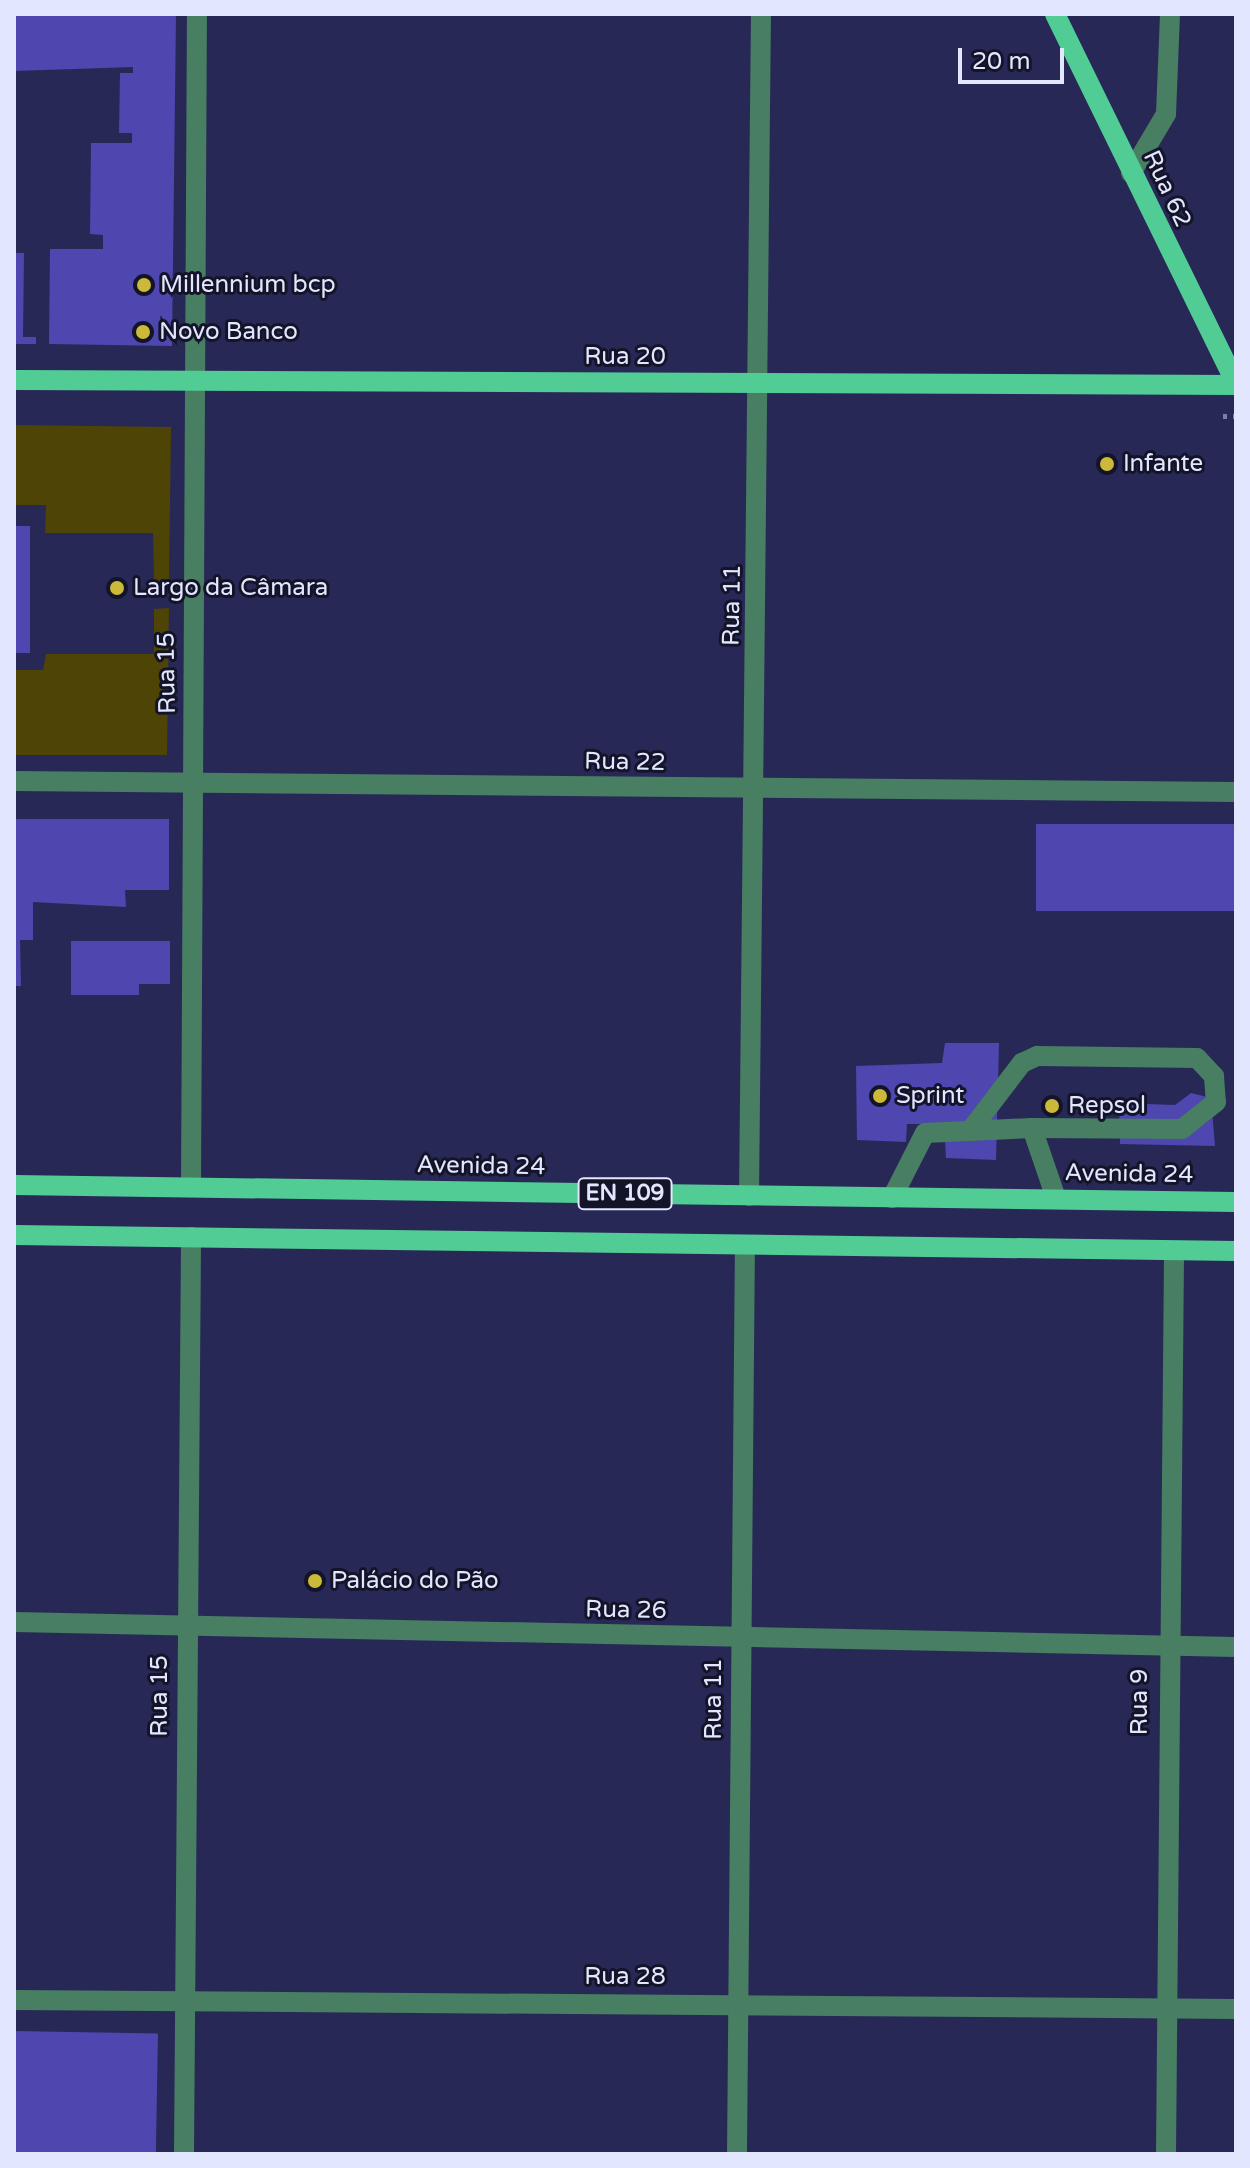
<!DOCTYPE html>
<html>
<head>
<meta charset="utf-8">
<style>
  body { margin:0 }
  #map { position:relative; width:1250px; height:2168px; overflow:hidden; background:#282857; font-family:"Varela Round",sans-serif }
  div>[style] { position:absolute }
  [style*='--x'] { left:calc(var(--x)*1px); top:calc(var(--y)*1px); width:calc(var(--w)*1px); rotate:calc(var(--a)*1deg) }
  .green>* { inset:0; background:#4d4406 }
  .building>* { inset:0; background:#4d47af; transform-origin:0 0 }
  .path>* { height:5px; margin-top:-2.5px; transform-origin:0; background:repeating-linear-gradient(90deg,#7d7ea3 0 4px,transparent 0 10px) }
  .minor>* { height:20px; margin:-10px; padding:0 10px; transform-origin:10px; border-radius:10px; background:#487e62 }
  .major>* { height:20px; margin:-10px; padding:0 10px; transform-origin:10px; border-radius:10px; background:#52cc95 }
  .dots>* { width:22px; height:22px; translate:-50% -50%; box-sizing:border-box; border:4px solid #141429; border-radius:50% }
  span { translate:-50% -50%; white-space:nowrap; text-align:center; line-height:1.15; -webkit-text-stroke:6px #141429; paint-order:stroke }
  .shield-label span { padding:2px 6px; background:#141429; border:2px solid; border-radius:6px; -webkit-text-stroke-width:0 }
  .shield-label { font-size:22px; color:#e3e6ff; font-weight:700 }
  .street-label { font-size:24px; color:#e3e6ff }
  .poi-label { font-size:24px; color:#e3e6ff }
  .left { translate:0 -50%; text-align:left }
  .frame { position:absolute; inset:0; border:16px solid #e3e6ff; pointer-events:none }
  .scale { position:absolute; left:958px; top:48px; width:106px; height:36px; box-sizing:border-box; border:4px solid #e3e6ff; border-top:0; padding-left:10px; font-size:24px; line-height:28px; white-space:nowrap; color:#e3e6ff; -webkit-text-stroke:6px #141429; paint-order:stroke }
</style>
</head>
<body>
<div id="map">
  <div class="green">
    <i style="clip-path:polygon(14px 425px,171px 427px,169px 581px,154px 581px,153px 533px,45px 533px,46px 505px,14px 505px)"></i>
    <i style="clip-path:polygon(169px 608px,167px 755px,14px 755px,14px 670px,43px 670px,46px 654px,154px 654px,154px 609px)"></i>
  </div>
  <div class="building">
    <i style="clip-path:polygon(14px 14px,176px 14px,172px 346px,49px 344px,50px 249px,103px 249px,103px 235px,90px 234px,91px 143px,132px 143px,132px 133px,119px 133px,120px 73px,133px 73px,133px 67px,14px 71px)"></i>
    <i style="clip-path:polygon(14px 253px,24px 253px,23px 337px,36px 337px,36px 344px,14px 344px)"></i>
    <i style="left:14px;top:526px;width:16px;height:127px"></i>
    <i style="clip-path:polygon(14px 819px,169px 819px,169px 890px,125px 890px,126px 907px,33px 902px,33px 940px,20px 940px,21px 986px,14px 986px)"></i>
    <i style="left:1036px;top:824px;width:200px;height:87px"></i>
    <i style="clip-path:polygon(71px 941px,170px 941px,170px 984px,139px 984px,139px 995px,71px 995px)"></i>
    <i style="clip-path:polygon(945px 1043px,999px 1043px,996px 1160px,946px 1158px,944px 1124px,907px 1124px,906px 1142px,857px 1140px,856px 1066px,942px 1063px)"></i>
    <i style="clip-path:polygon(1191px 1093px,1211px 1098px,1215px 1146px,1120px 1144px,1119px 1103px,1175px 1105px)"></i>
    <i style="left:14px;top:2031px;width:144px;height:123px;rotate:1deg"></i>
  </div>
  <div class="path">
    <i style="--x:1223;--y:416;--w:13;--a:0"></i>
  </div>
  <div class="minor">
    <i style="--x:1131;--y:173;--w:69;--a:-59.3"></i>
    <i style="--x:1166;--y:114;--w:100;--a:-87.7"></i>
    <i style="--x:14;--y:781;--w:1222;--a:0.52"></i>
    <i style="--x:970;--y:1131;--w:86;--a:-52.6"></i>
    <i style="--x:1022;--y:1063;--w:17;--a:-25"></i>
    <i style="--x:1037;--y:1056;--w:160;--a:0.7"></i>
    <i style="--x:1197;--y:1058;--w:25;--a:47"></i>
    <i style="--x:1214;--y:1076;--w:26;--a:86"></i>
    <i style="--x:1216;--y:1102;--w:43;--a:141.5"></i>
    <i style="--x:1182;--y:1129;--w:150;--a:-179.6"></i>
    <i style="--x:191;--y:1186;--w:1172;--a:-89.71"></i>
    <i style="--x:749;--y:1196;--w:1182;--a:-89.42"></i>
    <i style="--x:892;--y:1198;--w:73;--a:-63.1"></i>
    <i style="--x:925;--y:1133;--w:107;--a:-2.7"></i>
    <i style="--x:1032;--y:1128;--w:74;--a:71.1"></i>
    <i style="--x:14;--y:1622;--w:1222;--a:1.17"></i>
    <i style="--x:14;--y:2000;--w:1222;--a:0.42"></i>
    <i style="--x:184;--y:2154;--w:917;--a:-89.56"></i>
    <i style="--x:737;--y:2154;--w:909;--a:-89.5"></i>
    <i style="--x:1166;--y:2154;--w:903;--a:-89.49"></i>
  </div>
  <div class="major">
    <i style="--x:1055;--y:14;--w:412;--a:63.9"></i>
    <i style="--x:14;--y:380;--w:1222;--a:0.23"></i>
    <i style="--x:14;--y:1185;--w:1222;--a:0.8"></i>
    <i style="--x:14;--y:1235;--w:1222;--a:0.75"></i>
  </div>
  <div class="dots">
    <i style="left:144px;top:285px;background:#ccb939"></i>
    <i style="left:143px;top:332px;background:#ccb939"></i>
    <i style="left:1107px;top:464px;background:#ccb939"></i>
    <i style="left:117px;top:588px;background:#ccb939"></i>
    <i style="left:880px;top:1096px;background:#ccb939"></i>
    <i style="left:1052px;top:1106px;background:#ccb939"></i>
    <i style="left:315px;top:1581px;background:#ccb939"></i>
  </div>
  <div class="shield-label">
    <span style="left:625px;top:1194px">EN 109</span>
  </div>
  <div class="street-label">
    <span style="left:1167px;top:189px;rotate:65deg">Rua 62</span>
    <span style="left:625px;top:357px">Rua 20</span>
    <span style="left:732px;top:605px;rotate:-89deg">Rua 11</span>
    <span style="left:167px;top:673px;rotate:-91deg">Rua 15</span>
    <span style="left:625px;top:762px;rotate:1deg">Rua 22</span>
    <span style="left:481px;top:1166px;rotate:1deg">Avenida 24</span>
    <span style="left:1129px;top:1174px;rotate:1deg">Avenida 24</span>
    <span style="left:626px;top:1610px;rotate:1deg">Rua 26</span>
    <span style="left:160px;top:1696px;rotate:-90deg">Rua 15</span>
    <span style="left:714px;top:1699px;rotate:-90deg">Rua 11</span>
    <span style="left:1140px;top:1702px;rotate:-90deg">Rua 9</span>
    <span style="left:625px;top:1977px">Rua 28</span>
  </div>
  <div class="poi-label">
    <span class="left" style="left:160px;top:285px">Millennium bcp</span>
    <span class="left" style="left:159px;top:332px">Novo Banco</span>
    <span class="left" style="left:1123px;top:464px">Infante</span>
    <span class="left" style="left:133px;top:588px">Largo da Câmara</span>
    <span class="left" style="left:896px;top:1096px">Sprint</span>
    <span class="left" style="left:1068px;top:1106px">Repsol</span>
    <span class="left" style="left:331px;top:1581px">Palácio do Pão</span>
  </div>
  <div class="frame"></div>
  <div class="scale">20 m</div>
</div>
</body>
</html>
